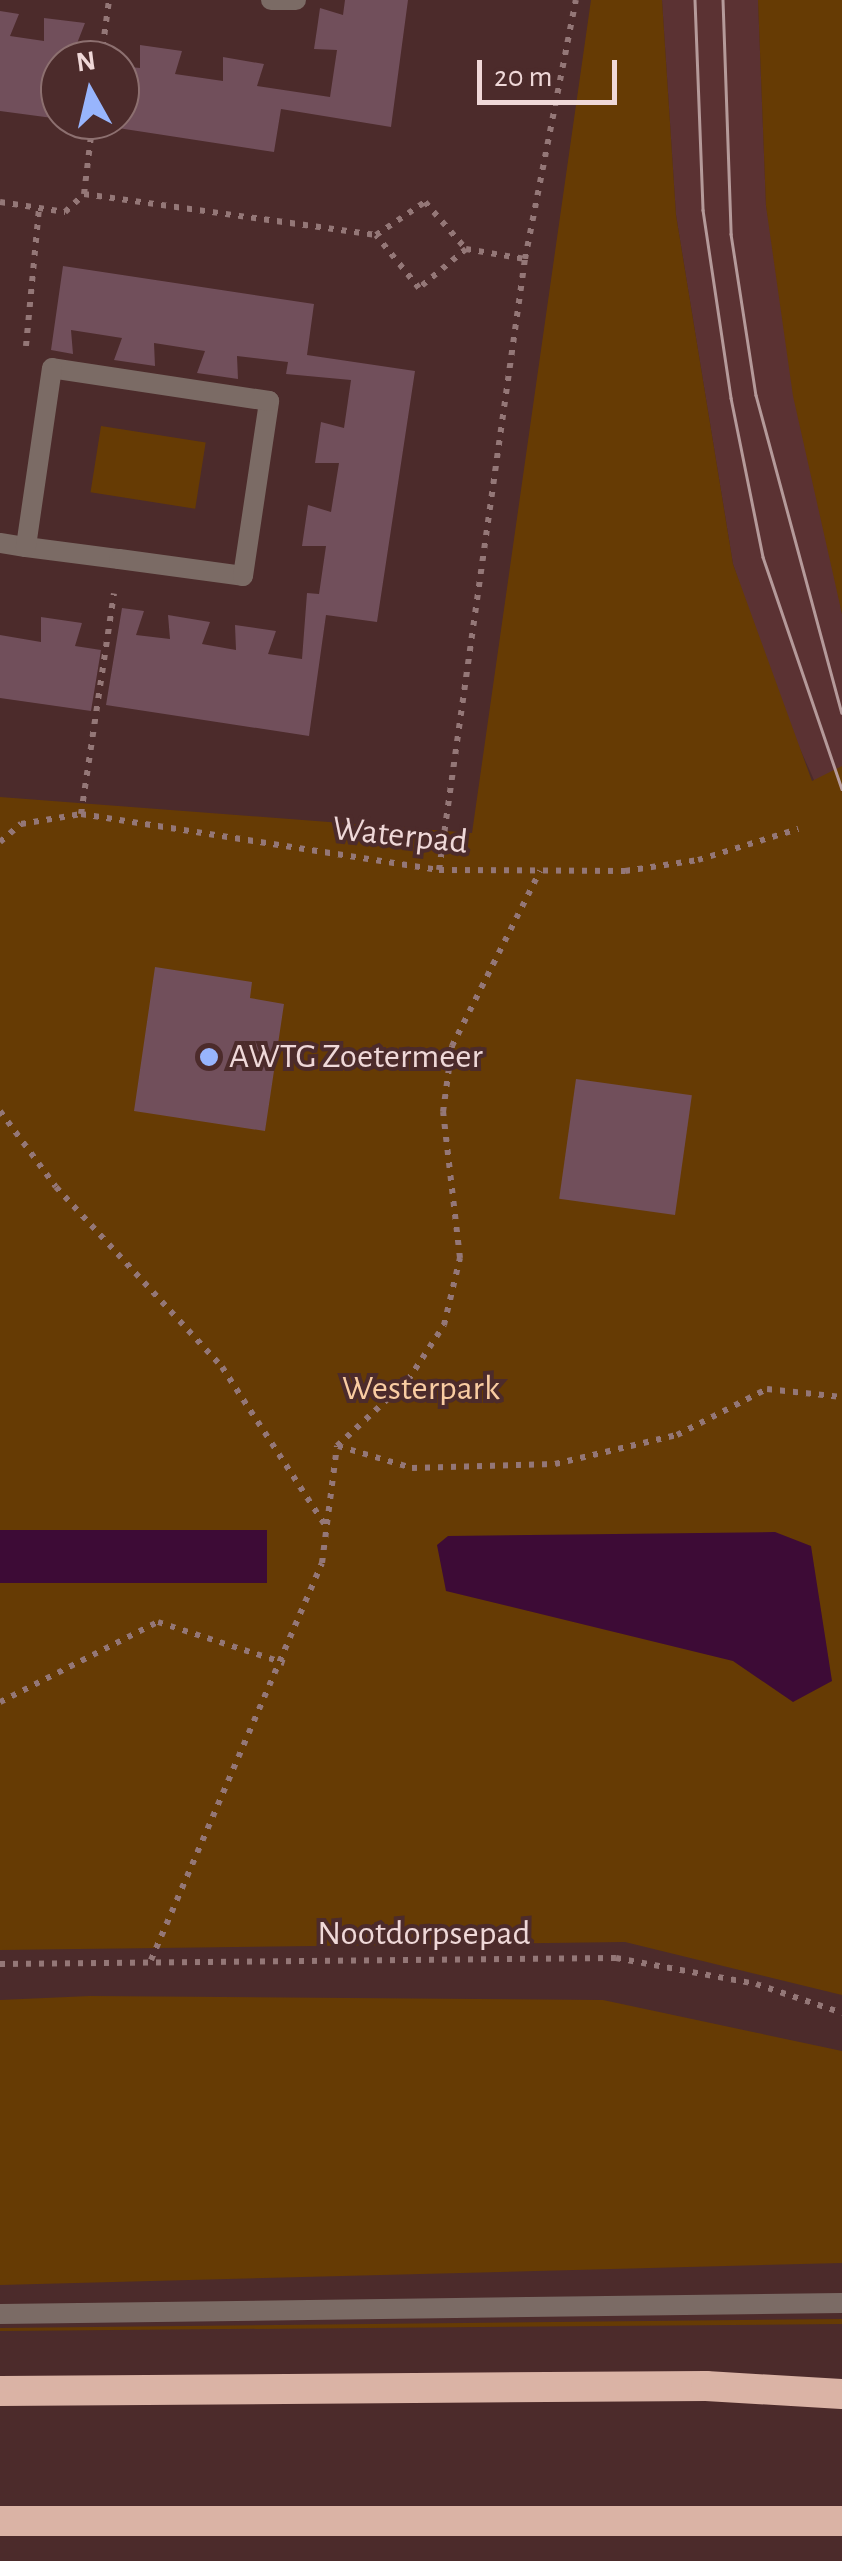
<!DOCTYPE html>
<html>
<head>
<meta charset="utf-8">
<style>
  body { margin:0 }
  #map { position:relative; width:842px; height:2561px; overflow:hidden; background:#4c2b2b; font-family:"Alegreya Sans",sans-serif }
  div>[style] { position:absolute }
  [style*='--x'] { left:calc(var(--x)*1px); top:calc(var(--y)*1px); width:calc(var(--w)*1px); rotate:calc(var(--a)*1deg) }
  .built>* { inset:0; background:#5b3233 }
  .green>* { inset:0; background:#663b04; transform-origin:0 0 }
  .water>* { inset:0; background:#3d0b36; transform-origin:0 0 }
  .building>* { inset:0; background:#714f5b; transform-origin:0 0 }
  .path>* { height:6px; margin-top:-3px; transform-origin:0; background:repeating-linear-gradient(90deg,#947777 0 5px,transparent 0 13px) }
  .service>* { height:20px; margin:-10px; padding:0 10px; transform-origin:10px; border-radius:10px; background:#7b6b65 }
  .minor>* { height:20px; margin:-10px; padding:0 10px; transform-origin:10px; border-radius:10px; background:#7b6b65 }
  .motorway>* { height:30px; margin:-15px; padding:0 15px; transform-origin:15px; border-radius:15px; background:#dab3a5 }
  .tram>* { height:2.5px; margin:-1.25px; padding:0 1.25px; transform-origin:1.25px; border-radius:1.25px; background:#b59a9a }
  .dots>* { width:28px; height:28px; translate:-50% -50%; box-sizing:border-box; border:5px solid #4c2b2b; border-radius:50% }
  span { translate:-50% -50%; white-space:nowrap; text-align:center; line-height:1.15; -webkit-text-stroke:8px #4c2b2b; paint-order:stroke }
  .street-label { font-size:35px; color:#efd8d8 }
  .poi-label { font-size:35px; color:#efd8d8 }
  .left { translate:0 -50%; text-align:left }
  .park-label { font-size:35px; color:#f9cca2 }
  .north { position:absolute; left:40px; top:40px; width:100px; height:100px; box-sizing:border-box; background:#4c2b2b; border:2px solid #8d7070; border-radius:50%; rotate:352deg; font-size:28px; font-weight:700; line-height:40px; text-align:center; color:#efd8d8 }
  .north::after { content:''; display:block; margin:auto; width:35px; height:45px; background:#98b5fd; clip-path:polygon(50% 0,100% 100%,50% 72%,0 100%) }
  .scale { position:absolute; left:477px; top:60px; width:140px; height:45px; box-sizing:border-box; border:5px solid #efd8d8; border-top:0; padding-left:12px; font-size:30px; line-height:35px; white-space:nowrap; color:#efd8d8; -webkit-text-stroke:8px #4c2b2b; paint-order:stroke }
</style>
</head>
<body>
<div id="map">
  <div class="built">
    <i style="clip-path:polygon(662px 0,758px 0,766px 206px,842px 614px,842px 842px,782px 709px,733px 564px,676px 215px)"></i>
  </div>
  <div class="green">
    <i style="clip-path:polygon(591px 0,662px 0,676px 215px,733px 564px,812px 781px,842px 766px,842px 1995px,625px 1942px,0 1950px,0 797px,472px 833px)"></i>
    <i style="clip-path:polygon(758px 0,842px 0,842px 614px,793px 396px,766px 206px)"></i>
    <i style="left:101px;top:426px;width:106px;height:67px;rotate:9deg"></i>
    <i style="clip-path:polygon(90px 1996px,603px 2000px,842px 2051px,842px 2263px,0 2285px,0 2000px)"></i>
    <i style="clip-path:polygon(842px 2319px,842px 2324px,0 2331px,0 2328px)"></i>
  </div>
  <div class="water">
    <i style="left:267px;top:1530px;width:53px;height:267px;rotate:90deg"></i>
    <i style="clip-path:polygon(775px 1532px,811px 1546px,832px 1681px,793px 1702px,733px 1661px,446px 1591px,437px 1545px,448px 1536px)"></i>
  </div>
  <div class="building">
    <i style="clip-path:polygon(345px 0,408px 0,391px 127px,281px 109px,274px 152px,105px 126px,120px 120px,120px 66px,140px 68px,140px 45px,182px 51px,175px 74px,223px 81px,223px 57px,264px 64px,257px 86px,330px 97px,337px 50px,314px 49px,317px 29px,320px 8px,343px 15px)"></i>
    <i style="clip-path:polygon(0 11px,19px 14px,10px 36px,44px 41px,44px 18px,85px 23px,76px 46px,95px 49px,94px 60px,60px 60px,60px 119px,0 111px)"></i>
    <i style="clip-path:polygon(63px 266px,314px 304px,307px 355px,415px 371px,377px 622px,326px 615px,309px 736px,106px 705px,122px 608px,144px 611px,136px 635px,170px 639px,168px 615px,210px 622px,202px 644px,236px 650px,235px 625px,276px 631px,268px 654px,302px 659px,307px 593px,319px 594px,326px 546px,302px 546px,308px 505px,331px 512px,339px 463px,315px 463px,321px 422px,344px 428px,351px 380px,286px 374px,288px 362px,237px 356px,238px 379px,197px 373px,205px 351px,154px 343px,155px 366px,114px 360px,122px 338px,71px 330px,73px 354px,51px 350px)"></i>
    <i style="clip-path:polygon(41px 617px,82px 623px,75px 646px,101px 650px,91px 711px,0 698px,0 635px,41px 642px)"></i>
    <i style="clip-path:polygon(155px 967px,252px 982px,250px 998px,284px 1004px,265px 1131px,134px 1111px)"></i>
    <i style="left:576px;top:1079px;width:117px;height:121px;rotate:8deg"></i>
  </div>
  <div class="path">
    <i style="--x:101;--y:60;--w:61;--a:-82.4"></i>
    <i style="--x:84;--y:194;--w:295;--a:8"></i>
    <i style="--x:0;--y:202;--w:66;--a:8.7"></i>
    <i style="--x:65;--y:212;--w:26;--a:-43"></i>
    <i style="--x:84;--y:194;--w:75;--a:-83.1"></i>
    <i style="--x:466;--y:249;--w:61;--a:140.3"></i>
    <i style="--x:419;--y:288;--w:68;--a:-129.1"></i>
    <i style="--x:376;--y:235;--w:59;--a:-34"></i>
    <i style="--x:425;--y:202;--w:62;--a:48.9"></i>
    <i style="--x:466;--y:249;--w:60;--a:9.6"></i>
    <i style="--x:26;--y:346;--w:139;--a:-84.6"></i>
    <i style="--x:81;--y:814;--w:223;--a:-81.5"></i>
    <i style="--x:0;--y:842;--w:28;--a:-41"></i>
    <i style="--x:21;--y:824;--w:61;--a:-9.5"></i>
    <i style="--x:81;--y:814;--w:362;--a:8.9"></i>
    <i style="--x:439;--y:870;--w:186;--a:0.3"></i>
    <i style="--x:625;--y:871;--w:74;--a:-8.6"></i>
    <i style="--x:698;--y:860;--w:105;--a:-17.2"></i>
    <i style="--x:439;--y:870;--w:617;--a:-81.99"></i>
    <i style="--x:525;--y:259;--w:264;--a:-78.9"></i>
    <i style="--x:0;--y:1111;--w:94;--a:53.6"></i>
    <i style="--x:56;--y:1187;--w:245;--a:47.3"></i>
    <i style="--x:222;--y:1367;--w:189;--a:56.9"></i>
    <i style="--x:338;--y:1446;--w:77;--a:16.6"></i>
    <i style="--x:412;--y:1468;--w:143;--a:-1.6"></i>
    <i style="--x:555;--y:1464;--w:125;--a:-13.4"></i>
    <i style="--x:677;--y:1435;--w:101;--a:-27.1"></i>
    <i style="--x:767;--y:1389;--w:75;--a:6.1"></i>
    <i style="--x:0;--y:1702;--w:177;--a:-26.9"></i>
    <i style="--x:158;--y:1622;--w:133;--a:18"></i>
    <i style="--x:151;--y:1960;--w:432;--a:-66.7"></i>
    <i style="--x:322;--y:1563;--w:118;--a:-82.7"></i>
    <i style="--x:337;--y:1446;--w:97;--a:-42.9"></i>
    <i style="--x:408;--y:1380;--w:66;--a:-56.8"></i>
    <i style="--x:444;--y:1325;--w:69;--a:-76.6"></i>
    <i style="--x:460;--y:1258;--w:147;--a:-96.6"></i>
    <i style="--x:443;--y:1112;--w:67;--a:-82.2"></i>
    <i style="--x:452;--y:1046;--w:196;--a:-63.3"></i>
    <i style="--x:0;--y:1964;--w:616;--a:-0.56"></i>
    <i style="--x:616;--y:1958;--w:142;--a:10.5"></i>
    <i style="--x:756;--y:1984;--w:91;--a:18.6"></i>
  </div>
  <div class="service">
    <i style="--x:0;--y:2314;--w:842;--a:-0.75"></i>
  </div>
  <div class="minor">
    <i style="--x:271;--y:0;--w:25;--a:0"></i>
    <i style="--x:0;--y:543;--w:26;--a:9"></i>
    <i style="--x:26;--y:547;--w:94;--a:7.4"></i>
    <i style="--x:119;--y:559;--w:125;--a:7.8"></i>
    <i style="--x:243;--y:576;--w:177;--a:-81.5"></i>
    <i style="--x:269;--y:401;--w:219;--a:-171.4"></i>
    <i style="--x:52;--y:368;--w:181;--a:98.3"></i>
  </div>
  <div class="motorway">
    <i style="--x:0;--y:2391;--w:706;--a:-0.41"></i>
    <i style="--x:706;--y:2386;--w:136;--a:3.4"></i>
    <i style="--x:0;--y:2521;--w:842;--a:0"></i>
  </div>
  <div class="tram">
    <i style="--x:695;--y:0;--w:210;--a:87.8"></i>
    <i style="--x:703;--y:210;--w:190;--a:81.5"></i>
    <i style="--x:731;--y:398;--w:162;--a:78.6"></i>
    <i style="--x:763;--y:557;--w:245;--a:71.2"></i>
    <i style="--x:723;--y:0;--w:234;--a:88"></i>
    <i style="--x:731;--y:234;--w:163;--a:81.2"></i>
    <i style="--x:756;--y:395;--w:329;--a:74.9"></i>
  </div>
  <div class="dots">
    <i style="left:209px;top:1057px;background:#98b5fd"></i>
  </div>
  <div class="street-label">
    <span style="left:400px;top:836px;rotate:6deg">Waterpad</span>
    <span style="left:424px;top:1934px">Nootdorpsepad</span>
  </div>
  <div class="poi-label">
    <span class="left" style="left:229px;top:1057px">AWTG Zoetermeer</span>
  </div>
  <div class="park-label">
    <span style="left:421px;top:1389px">Westerpark</span>
  </div>
  <div class="north">N</div>
  <div class="scale">20 m</div>
</div>
</body>
</html>
